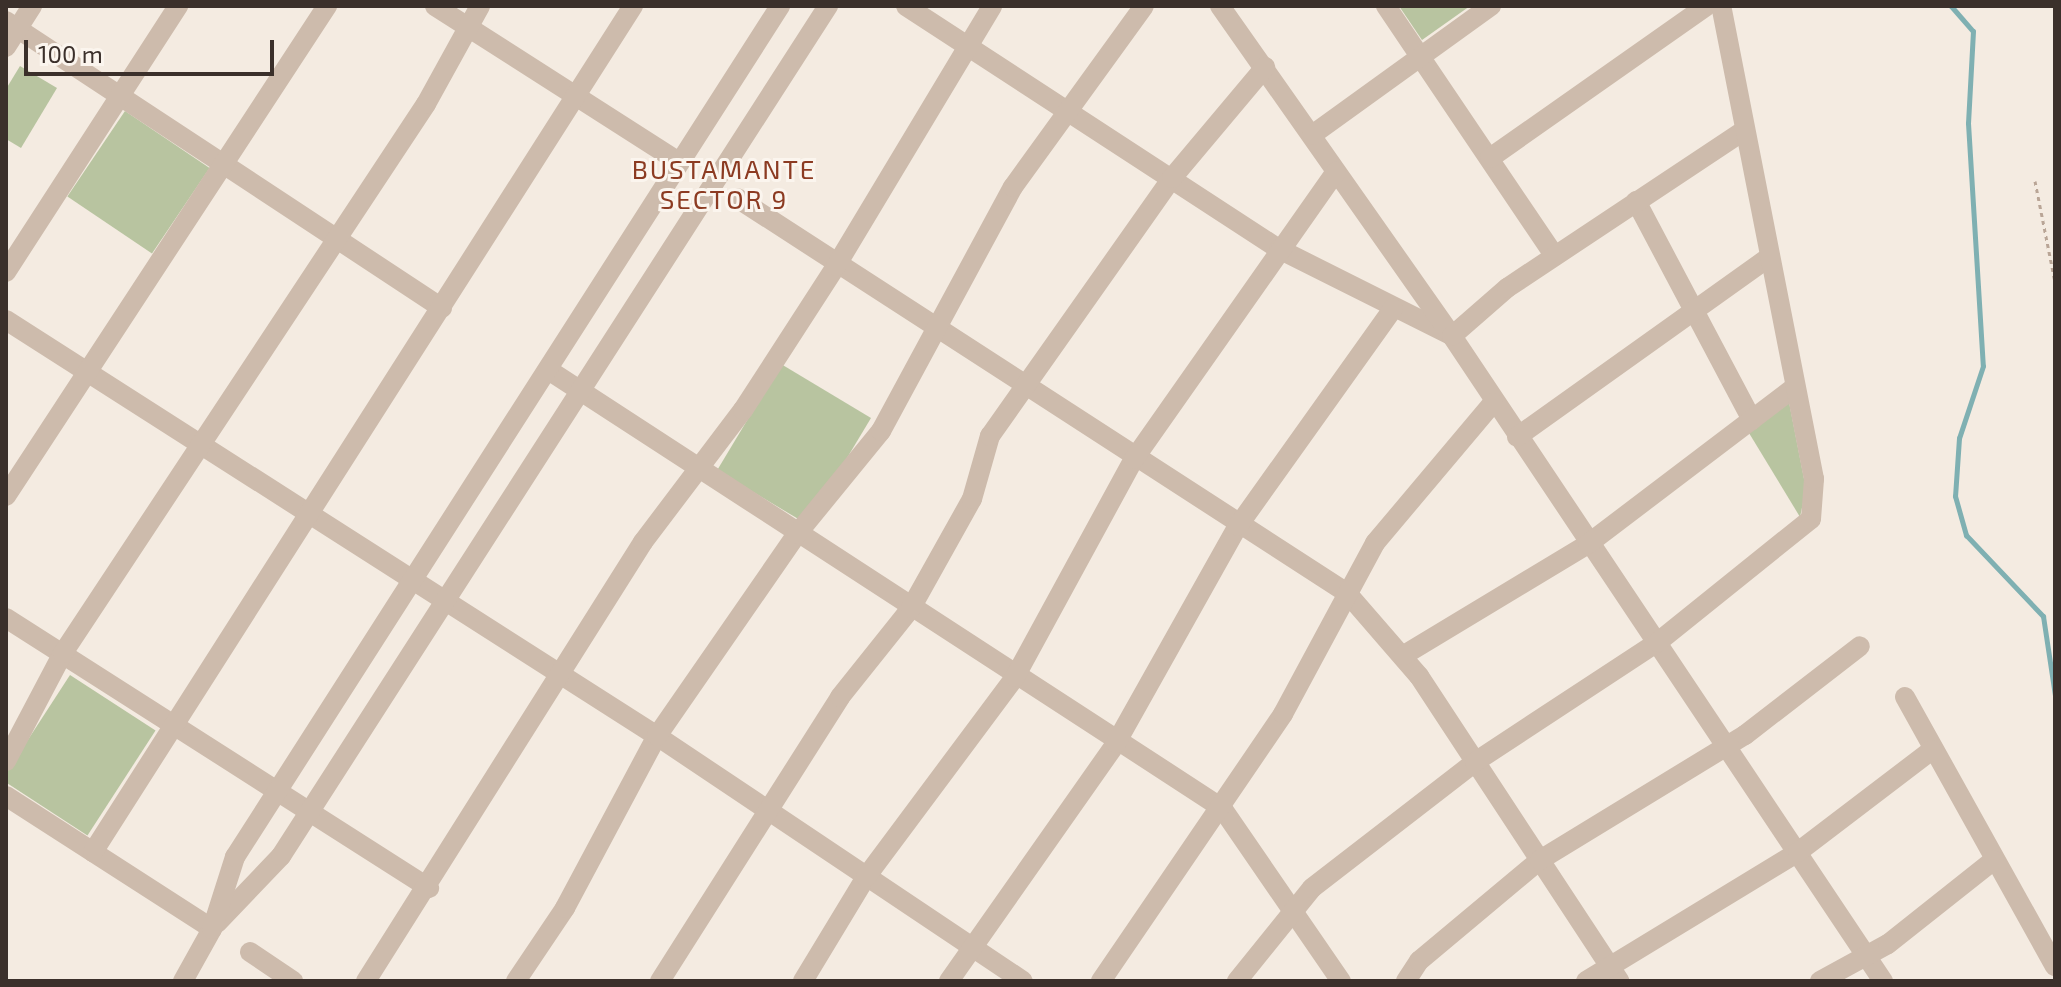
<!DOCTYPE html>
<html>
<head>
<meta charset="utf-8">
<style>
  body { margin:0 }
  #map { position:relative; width:2061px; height:987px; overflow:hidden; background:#f4ebe1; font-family:"Exo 2",sans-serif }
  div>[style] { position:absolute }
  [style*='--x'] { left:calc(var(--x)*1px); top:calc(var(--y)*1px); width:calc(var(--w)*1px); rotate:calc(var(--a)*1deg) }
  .green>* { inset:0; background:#b8c4a0; transform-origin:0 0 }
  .stream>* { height:5px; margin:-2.5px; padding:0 2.5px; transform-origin:2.5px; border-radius:2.5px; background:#7fb0b2 }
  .path>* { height:3px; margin-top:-1.5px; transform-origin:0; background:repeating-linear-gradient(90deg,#b9a596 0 4px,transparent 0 8px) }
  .minor>* { height:20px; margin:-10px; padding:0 10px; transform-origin:10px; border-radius:10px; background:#cdbbac }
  span { translate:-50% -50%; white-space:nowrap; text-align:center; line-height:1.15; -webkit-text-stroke:6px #fbf5ee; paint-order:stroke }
  .neighbourhood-label { font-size:26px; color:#8c3b22; letter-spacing:2px }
  .frame { position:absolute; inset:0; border:8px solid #3b302b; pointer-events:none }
  .scale { position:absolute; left:24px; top:40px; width:250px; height:36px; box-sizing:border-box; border:4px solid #3b302b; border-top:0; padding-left:10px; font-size:24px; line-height:28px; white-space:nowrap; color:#3b302b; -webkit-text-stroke:6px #fbf5ee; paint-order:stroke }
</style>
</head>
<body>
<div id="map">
  <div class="green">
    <i style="clip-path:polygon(1399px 6px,1470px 6px,1422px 40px)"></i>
    <i style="clip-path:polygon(20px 66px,57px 88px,21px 148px,6px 139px,6px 89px)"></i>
    <i style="left:125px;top:111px;width:102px;height:103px;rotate:34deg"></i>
    <i style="left:781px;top:364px;width:105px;height:124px;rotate:31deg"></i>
    <i style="clip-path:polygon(1789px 402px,1806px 489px,1800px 517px,1749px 433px)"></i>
    <i style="left:70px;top:675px;width:102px;height:125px;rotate:33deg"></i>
  </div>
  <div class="stream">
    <i style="--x:1951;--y:6;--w:33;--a:49"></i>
    <i style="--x:1973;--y:31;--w:92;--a:93.1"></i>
    <i style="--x:1968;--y:123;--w:243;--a:86.5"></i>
    <i style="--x:1983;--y:366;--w:76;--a:108.4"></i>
    <i style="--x:1959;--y:438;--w:58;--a:93.9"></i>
    <i style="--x:1955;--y:496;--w:41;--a:74.2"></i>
    <i style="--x:1966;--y:535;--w:112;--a:46.5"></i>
    <i style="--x:2043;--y:616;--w:80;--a:81.4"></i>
  </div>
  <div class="path">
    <i style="--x:2035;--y:181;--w:103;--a:78.8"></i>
  </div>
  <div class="minor">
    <i style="--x:435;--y:6;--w:287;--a:32.6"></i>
    <i style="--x:906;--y:6;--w:445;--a:33.1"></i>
    <i style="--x:1279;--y:249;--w:190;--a:26.6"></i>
    <i style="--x:1220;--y:6;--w:403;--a:54.9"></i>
    <i style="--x:1452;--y:336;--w:776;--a:56.25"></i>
    <i style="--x:1386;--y:6;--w:300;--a:56"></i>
    <i style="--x:6;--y:21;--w:522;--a:33.36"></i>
    <i style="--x:6;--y:47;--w:49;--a:-57.6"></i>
    <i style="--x:1312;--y:135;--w:221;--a:-35.8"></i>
    <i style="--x:1490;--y:158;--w:264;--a:-35.1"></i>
    <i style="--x:737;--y:198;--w:727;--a:32.92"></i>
    <i style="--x:1347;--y:593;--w:110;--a:49.1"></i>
    <i style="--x:1419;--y:676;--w:365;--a:56.7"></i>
    <i style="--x:1636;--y:201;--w:248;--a:62.1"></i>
    <i style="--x:6;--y:272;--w:317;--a:-57.1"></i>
    <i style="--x:6;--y:320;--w:773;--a:32.58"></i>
    <i style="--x:657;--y:736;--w:440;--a:33.8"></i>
    <i style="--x:1452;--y:336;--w:73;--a:-41.1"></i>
    <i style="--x:1507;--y:288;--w:283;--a:-33.6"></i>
    <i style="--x:550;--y:371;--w:802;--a:33.04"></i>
    <i style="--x:1222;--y:808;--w:210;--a:55.5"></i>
    <i style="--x:1517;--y:437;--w:307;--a:-35.5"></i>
    <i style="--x:6;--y:496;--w:586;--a:-56.77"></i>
    <i style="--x:6;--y:618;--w:502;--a:32.55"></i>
    <i style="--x:1404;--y:655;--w:215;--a:-31.1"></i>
    <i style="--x:1588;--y:544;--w:256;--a:-37.2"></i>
    <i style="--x:1905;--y:697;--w:308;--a:60.9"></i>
    <i style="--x:6;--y:761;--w:122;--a:-62.2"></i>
    <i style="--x:63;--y:653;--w:658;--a:-56.53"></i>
    <i style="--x:426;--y:104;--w:112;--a:-61.1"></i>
    <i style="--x:6;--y:796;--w:245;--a:32.8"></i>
    <i style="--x:93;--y:852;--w:1004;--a:-57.45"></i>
    <i style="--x:217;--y:923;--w:93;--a:-46.3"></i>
    <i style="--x:281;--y:856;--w:1011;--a:-57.24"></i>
    <i style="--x:250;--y:952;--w:52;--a:34"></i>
    <i style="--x:183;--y:981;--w:60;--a:-60.9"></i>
    <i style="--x:212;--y:929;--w:76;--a:-72.3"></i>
    <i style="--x:235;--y:857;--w:1011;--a:-57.36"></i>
    <i style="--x:366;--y:981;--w:519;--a:-57.75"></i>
    <i style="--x:643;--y:542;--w:166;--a:-52.9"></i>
    <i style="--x:743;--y:410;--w:171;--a:-57.1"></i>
    <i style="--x:836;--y:266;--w:303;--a:-59"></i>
    <i style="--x:516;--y:981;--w:88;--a:-56.1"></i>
    <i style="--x:565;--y:908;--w:195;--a:-61.9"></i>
    <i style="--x:657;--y:736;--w:246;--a:-55.3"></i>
    <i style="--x:797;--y:534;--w:133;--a:-50.8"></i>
    <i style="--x:881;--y:431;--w:277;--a:-61.6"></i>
    <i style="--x:1013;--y:187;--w:223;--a:-54.1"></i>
    <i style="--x:660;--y:981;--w:336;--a:-57.6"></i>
    <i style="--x:840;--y:697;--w:114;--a:-51.4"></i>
    <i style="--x:911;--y:608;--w:125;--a:-60.8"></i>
    <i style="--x:972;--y:499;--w:66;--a:-74.1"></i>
    <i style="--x:990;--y:436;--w:316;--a:-54.8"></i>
    <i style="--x:1172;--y:178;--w:145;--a:-50"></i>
    <i style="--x:803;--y:981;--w:122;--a:-58.8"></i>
    <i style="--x:866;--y:877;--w:249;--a:-53.3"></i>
    <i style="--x:1015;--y:677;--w:248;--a:-61.4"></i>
    <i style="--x:1134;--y:459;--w:351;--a:-54.9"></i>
    <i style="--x:949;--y:981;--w:291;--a:-54.9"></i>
    <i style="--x:1116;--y:743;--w:249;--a:-60.7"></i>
    <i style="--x:1238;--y:526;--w:267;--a:-54.5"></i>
    <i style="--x:1101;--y:981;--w:323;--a:-55.7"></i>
    <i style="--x:1283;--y:714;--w:194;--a:-61.7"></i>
    <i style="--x:1375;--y:543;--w:183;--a:-49.9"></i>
    <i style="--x:1237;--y:981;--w:119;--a:-51.1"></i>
    <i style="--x:1312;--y:888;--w:206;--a:-37.7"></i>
    <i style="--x:1475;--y:762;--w:219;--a:-33.3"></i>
    <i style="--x:1658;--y:642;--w:196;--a:-38.8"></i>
    <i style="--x:1811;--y:519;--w:40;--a:-85.7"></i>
    <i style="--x:1814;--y:479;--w:482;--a:-101.1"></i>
    <i style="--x:1406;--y:981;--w:24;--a:-57"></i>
    <i style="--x:1419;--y:961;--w:158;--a:-39.9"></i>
    <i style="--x:1540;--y:860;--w:240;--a:-31.4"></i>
    <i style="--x:1745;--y:735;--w:145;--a:-37.7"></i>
    <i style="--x:1586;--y:981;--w:248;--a:-31.3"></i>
    <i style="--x:1798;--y:852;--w:168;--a:-37.3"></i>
    <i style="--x:1820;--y:981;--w:77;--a:-28.6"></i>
    <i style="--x:1888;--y:944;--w:135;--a:-38.4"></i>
  </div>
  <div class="neighbourhood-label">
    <span style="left:724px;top:184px">BUSTAMANTE<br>SECTOR 9</span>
  </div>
  <div class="frame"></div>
  <div class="scale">100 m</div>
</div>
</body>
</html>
